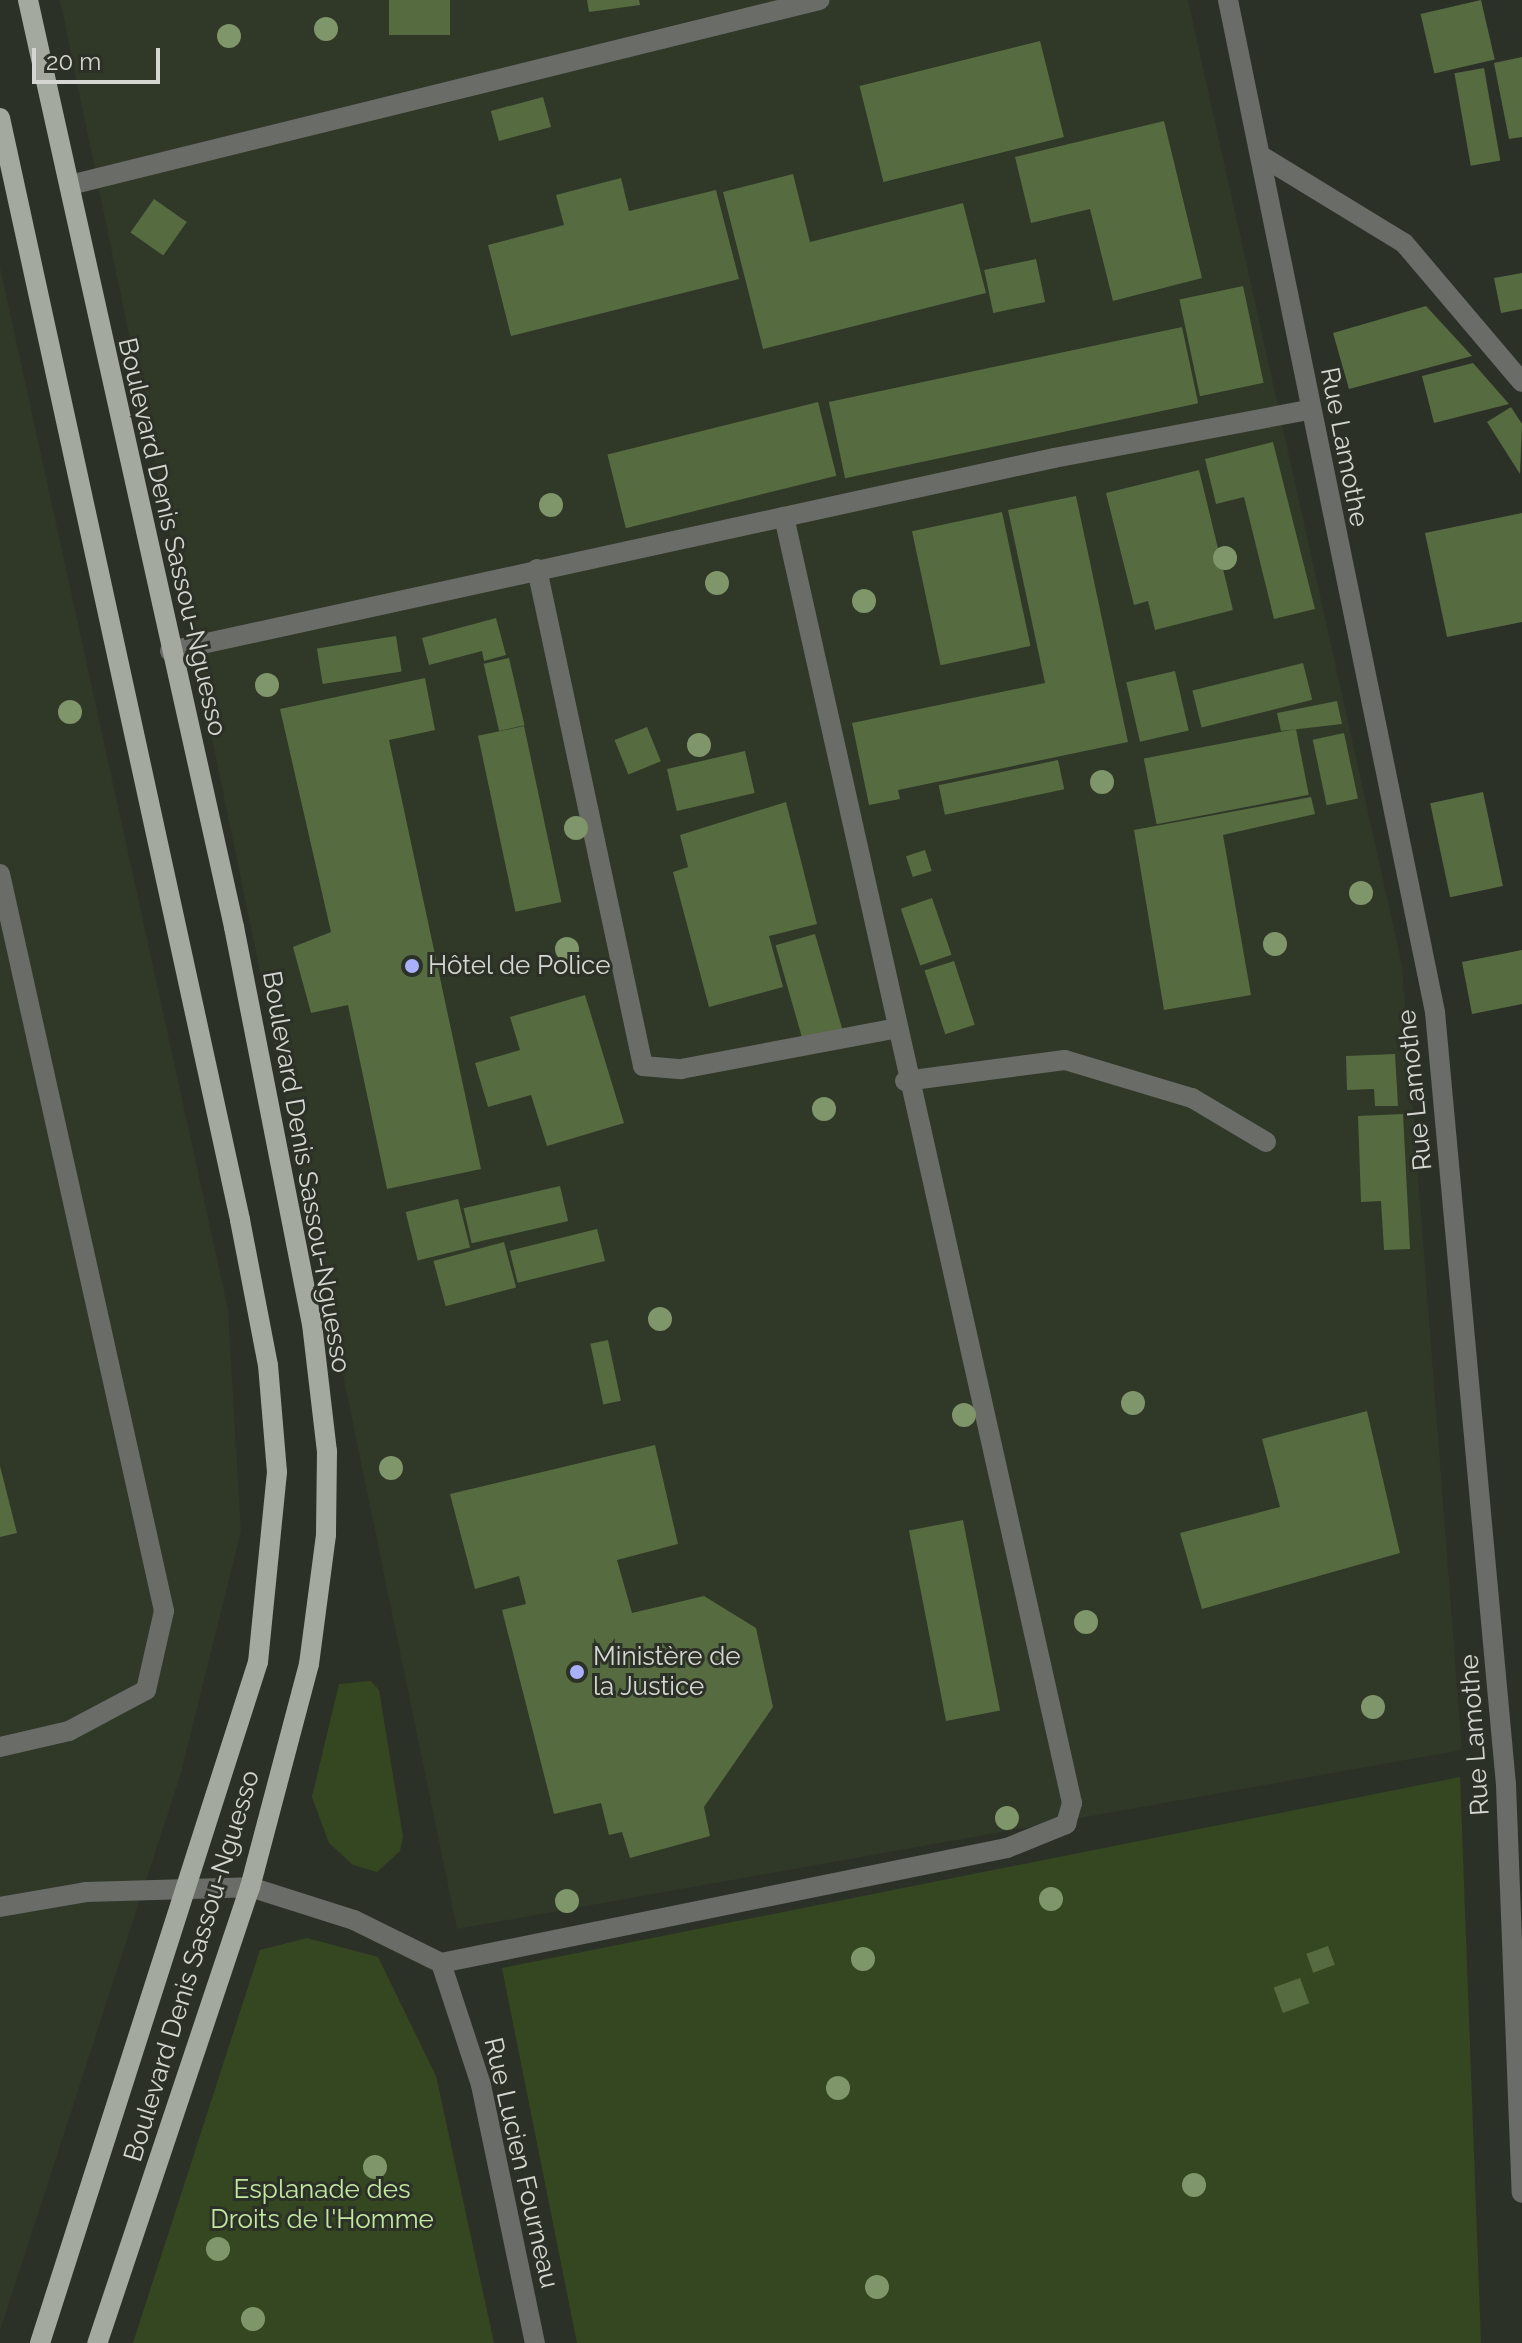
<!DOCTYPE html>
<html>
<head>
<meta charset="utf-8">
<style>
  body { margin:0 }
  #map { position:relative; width:1522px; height:2343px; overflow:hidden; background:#2c3128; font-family:Raleway,sans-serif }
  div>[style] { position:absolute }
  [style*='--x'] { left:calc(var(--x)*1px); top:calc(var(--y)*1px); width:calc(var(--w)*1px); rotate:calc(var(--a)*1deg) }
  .built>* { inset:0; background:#303828 }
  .green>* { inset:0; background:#354720 }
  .building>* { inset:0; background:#566b40; transform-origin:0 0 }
  .minor>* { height:20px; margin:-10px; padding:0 10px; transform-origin:10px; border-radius:10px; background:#6a6c67 }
  .major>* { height:20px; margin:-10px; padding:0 10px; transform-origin:10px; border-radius:10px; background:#a3a99e }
  .trees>* { width:24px; height:24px; margin:-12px; border-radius:50%; background:#7f956a }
  .dots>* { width:22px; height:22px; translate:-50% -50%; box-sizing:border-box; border:4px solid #2c3128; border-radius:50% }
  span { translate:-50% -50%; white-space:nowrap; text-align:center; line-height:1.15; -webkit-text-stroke:6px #2c3128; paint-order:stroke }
  .street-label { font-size:26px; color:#d4d7d1 }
  .poi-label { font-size:26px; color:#d4d7d1 }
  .left { translate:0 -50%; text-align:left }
  .park-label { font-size:26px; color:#c3e6a0 }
  .scale { position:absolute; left:32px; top:48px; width:128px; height:36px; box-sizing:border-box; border:4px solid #d4d7d1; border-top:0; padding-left:10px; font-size:24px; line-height:28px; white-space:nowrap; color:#d4d7d1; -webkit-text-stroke:6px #2c3128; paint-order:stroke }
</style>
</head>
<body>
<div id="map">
  <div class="built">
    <i style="clip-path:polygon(60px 0,1188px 0,1402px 965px,1462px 1750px,457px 1929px)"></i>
    <i style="clip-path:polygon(0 267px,228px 1309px,241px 1531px,181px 1773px,0 2331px)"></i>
  </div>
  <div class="green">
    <i style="clip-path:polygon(371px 1681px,379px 1690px,403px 1837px,400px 1851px,377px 1872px,353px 1865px,329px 1843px,312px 1797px,339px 1684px)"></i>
    <i style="clip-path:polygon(1460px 1777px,1481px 2343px,577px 2343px,502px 1968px)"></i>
    <i style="clip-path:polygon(307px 1938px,378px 1957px,436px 2076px,494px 2343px,133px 2343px,260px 1950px)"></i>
  </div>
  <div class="building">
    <i style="left:389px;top:0;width:61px;height:35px"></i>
    <i style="clip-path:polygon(587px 0,639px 0,640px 5px,589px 12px)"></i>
    <i style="left:1481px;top:0;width:61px;height:62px;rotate:77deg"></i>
    <i style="left:1040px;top:41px;width:99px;height:186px;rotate:76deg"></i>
    <i style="clip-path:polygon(1522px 57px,1522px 137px,1509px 139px,1494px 63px)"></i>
    <i style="left:1484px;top:68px;width:94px;height:30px;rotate:80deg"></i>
    <i style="left:543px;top:97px;width:31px;height:54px;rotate:75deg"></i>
    <i style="clip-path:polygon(1164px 121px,1202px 278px,1113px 301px,1090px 209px,1031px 223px,1015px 157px)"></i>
    <i style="clip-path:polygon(793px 174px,810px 242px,963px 203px,986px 293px,763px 349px,723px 192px)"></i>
    <i style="clip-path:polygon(621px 178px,629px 211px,716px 190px,739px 279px,511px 336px,488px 245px,564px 225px,556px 195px)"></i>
    <i style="left:154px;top:199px;width:40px;height:41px;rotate:35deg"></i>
    <i style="left:1036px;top:259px;width:44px;height:53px;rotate:78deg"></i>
    <i style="clip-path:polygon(1522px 273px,1522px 309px,1501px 313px,1494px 278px)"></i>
    <i style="left:1243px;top:286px;width:99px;height:65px;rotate:78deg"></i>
    <i style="clip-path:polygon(1426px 306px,1472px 356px,1349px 389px,1333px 333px)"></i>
    <i style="left:1182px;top:327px;width:78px;height:361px;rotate:78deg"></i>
    <i style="clip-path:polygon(1473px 363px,1509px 404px,1434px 423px,1422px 376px)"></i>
    <i style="left:818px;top:402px;width:76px;height:217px;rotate:76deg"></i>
    <i style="clip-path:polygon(1511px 407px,1522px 424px,1520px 474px,1487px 422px)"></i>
    <i style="clip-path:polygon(1273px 442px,1315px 609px,1274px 619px,1244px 497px,1216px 504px,1205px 459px)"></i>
    <i style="clip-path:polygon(1199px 470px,1233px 610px,1155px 630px,1148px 601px,1134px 605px,1106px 493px)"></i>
    <i style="clip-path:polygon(1076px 496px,1128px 742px,898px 790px,900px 799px,869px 805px,852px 723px,1045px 683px,1008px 510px)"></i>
    <i style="left:1002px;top:512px;width:137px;height:92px;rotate:78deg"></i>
    <i style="clip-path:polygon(1522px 513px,1522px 622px,1447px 637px,1425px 533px)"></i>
    <i style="clip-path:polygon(496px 618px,506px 655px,484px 661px,482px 651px,429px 665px,422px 638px)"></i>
    <i style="left:396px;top:636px;width:36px;height:80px;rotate:81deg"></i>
    <i style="left:509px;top:658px;width:69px;height:26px;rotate:77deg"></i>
    <i style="left:1303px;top:663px;width:38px;height:114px;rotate:76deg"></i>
    <i style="left:1175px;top:671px;width:61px;height:50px;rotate:77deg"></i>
    <i style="clip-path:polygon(425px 678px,435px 730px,389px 740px,481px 1169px,387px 1189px,348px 1005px,311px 1013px,293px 947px,331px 932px,280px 709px)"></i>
    <i style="clip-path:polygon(1337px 701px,1342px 724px,1281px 731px,1277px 713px)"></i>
    <i style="left:524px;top:726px;width:180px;height:47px;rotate:78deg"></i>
    <i style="left:647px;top:727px;width:37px;height:35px;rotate:68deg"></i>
    <i style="left:1296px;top:729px;width:67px;height:155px;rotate:79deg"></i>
    <i style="left:1344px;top:733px;width:67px;height:32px;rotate:78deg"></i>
    <i style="left:745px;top:751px;width:43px;height:80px;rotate:77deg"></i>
    <i style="left:1058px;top:760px;width:30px;height:122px;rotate:78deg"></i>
    <i style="left:1483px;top:792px;width:96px;height:54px;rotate:78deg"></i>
    <i style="clip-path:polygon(1311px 797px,1315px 814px,1223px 835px,1251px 995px,1164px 1010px,1134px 830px)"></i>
    <i style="clip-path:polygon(786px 802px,817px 924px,769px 936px,783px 987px,709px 1007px,673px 872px,688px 867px,680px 835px)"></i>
    <i style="left:925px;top:850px;width:22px;height:20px;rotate:72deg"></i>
    <i style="left:932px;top:898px;width:60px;height:33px;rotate:71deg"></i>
    <i style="left:815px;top:934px;width:101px;height:41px;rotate:74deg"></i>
    <i style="clip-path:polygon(1522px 950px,1522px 1004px,1472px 1014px,1462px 962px)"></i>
    <i style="left:954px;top:961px;width:67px;height:31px;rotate:72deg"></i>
    <i style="clip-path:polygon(585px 995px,624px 1123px,547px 1146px,531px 1095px,488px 1107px,475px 1063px,520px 1050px,510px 1017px)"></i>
    <i style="clip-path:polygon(1395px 1054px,1398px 1106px,1375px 1106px,1374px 1089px,1347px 1090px,1346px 1056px)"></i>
    <i style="clip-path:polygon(1403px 1114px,1410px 1249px,1384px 1250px,1381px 1201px,1361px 1202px,1358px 1116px)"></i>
    <i style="left:560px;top:1186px;width:36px;height:99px;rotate:77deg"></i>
    <i style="left:458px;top:1199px;width:50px;height:54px;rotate:76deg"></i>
    <i style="left:597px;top:1229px;width:33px;height:90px;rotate:76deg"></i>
    <i style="left:504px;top:1242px;width:47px;height:73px;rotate:75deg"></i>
    <i style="left:608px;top:1340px;width:62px;height:18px;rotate:78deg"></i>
    <i style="clip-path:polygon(1367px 1411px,1400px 1553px,1202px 1609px,1180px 1533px,1280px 1507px,1262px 1439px)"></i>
    <i style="clip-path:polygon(655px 1445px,678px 1544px,617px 1560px,632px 1613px,704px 1596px,756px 1628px,773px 1707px,704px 1807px,710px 1836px,630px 1858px,622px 1832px,609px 1835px,601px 1803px,554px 1814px,502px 1610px,526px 1604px,519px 1576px,475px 1589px,450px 1494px)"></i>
    <i style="clip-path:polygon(0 1466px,17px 1533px,0 1537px)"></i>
    <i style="left:963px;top:1520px;width:194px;height:55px;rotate:79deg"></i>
    <i style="left:1328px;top:1946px;width:20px;height:23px;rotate:70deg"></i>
    <i style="left:1300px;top:1978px;width:27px;height:28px;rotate:70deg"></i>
  </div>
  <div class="minor">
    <i style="--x:1228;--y:0;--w:1033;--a:78.44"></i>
    <i style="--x:1435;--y:1012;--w:776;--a:84.75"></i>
    <i style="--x:1506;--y:1785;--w:408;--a:87.8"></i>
    <i style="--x:1263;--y:157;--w:165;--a:31.4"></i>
    <i style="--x:1404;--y:243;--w:182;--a:49.7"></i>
    <i style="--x:70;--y:185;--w:772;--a:-13.87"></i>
    <i style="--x:537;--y:569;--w:508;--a:77.96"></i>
    <i style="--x:643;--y:1066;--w:38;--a:5"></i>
    <i style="--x:681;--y:1069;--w:216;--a:-10.7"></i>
    <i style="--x:170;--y:651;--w:905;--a:-12.32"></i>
    <i style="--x:1054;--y:458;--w:259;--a:-10.7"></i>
    <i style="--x:0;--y:874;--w:755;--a:77.45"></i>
    <i style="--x:164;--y:1611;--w:81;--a:102.8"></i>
    <i style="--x:146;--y:1690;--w:87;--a:152"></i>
    <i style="--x:69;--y:1731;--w:71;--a:166.9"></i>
    <i style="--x:905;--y:1081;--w:161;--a:-7.5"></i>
    <i style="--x:1065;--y:1060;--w:133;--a:16.7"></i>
    <i style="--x:1192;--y:1098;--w:86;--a:30.7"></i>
    <i style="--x:0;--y:1907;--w:87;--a:-9.9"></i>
    <i style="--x:86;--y:1892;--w:164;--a:-1.7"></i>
    <i style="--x:250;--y:1887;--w:109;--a:17.6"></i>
    <i style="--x:354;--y:1920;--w:97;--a:26.3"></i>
    <i style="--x:441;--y:1963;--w:128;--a:71.8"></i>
    <i style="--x:481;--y:2085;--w:264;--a:78.2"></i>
    <i style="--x:441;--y:1963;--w:578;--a:-11.49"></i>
    <i style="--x:1007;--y:1848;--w:64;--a:-22.1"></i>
    <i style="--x:1066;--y:1824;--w:22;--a:-74"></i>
    <i style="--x:1072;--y:1803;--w:1318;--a:-102.62"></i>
  </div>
  <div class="major">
    <i style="--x:28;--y:0;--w:950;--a:77.47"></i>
    <i style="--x:234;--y:927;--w:405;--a:78.9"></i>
    <i style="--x:312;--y:1324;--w:128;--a:83.3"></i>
    <i style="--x:327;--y:1451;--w:84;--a:90.7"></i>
    <i style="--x:326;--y:1535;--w:130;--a:97.5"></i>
    <i style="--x:309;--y:1664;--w:231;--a:104.8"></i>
    <i style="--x:250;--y:1887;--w:481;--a:108.5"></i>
    <i style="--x:0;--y:118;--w:1128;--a:77.71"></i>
    <i style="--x:240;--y:1220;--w:148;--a:79.1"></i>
    <i style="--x:268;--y:1365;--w:107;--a:85.2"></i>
    <i style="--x:277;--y:1472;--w:191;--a:95.7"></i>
    <i style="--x:258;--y:1662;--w:715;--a:107.75"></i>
  </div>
  <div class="trees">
    <i style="left:326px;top:29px"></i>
    <i style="left:229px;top:36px"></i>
    <i style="left:551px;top:505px"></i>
    <i style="left:1225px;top:558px"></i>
    <i style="left:717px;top:583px"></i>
    <i style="left:864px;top:601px"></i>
    <i style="left:267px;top:685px"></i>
    <i style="left:70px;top:712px"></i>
    <i style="left:699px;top:745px"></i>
    <i style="left:1102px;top:782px"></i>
    <i style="left:576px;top:828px"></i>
    <i style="left:1361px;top:893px"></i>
    <i style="left:1275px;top:944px"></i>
    <i style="left:567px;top:949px"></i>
    <i style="left:824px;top:1109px"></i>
    <i style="left:660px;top:1319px"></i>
    <i style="left:1133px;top:1403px"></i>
    <i style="left:964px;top:1415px"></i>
    <i style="left:391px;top:1468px"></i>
    <i style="left:1086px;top:1622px"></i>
    <i style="left:1373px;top:1707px"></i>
    <i style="left:1007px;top:1818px"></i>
    <i style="left:1051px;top:1899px"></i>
    <i style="left:567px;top:1901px"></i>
    <i style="left:863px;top:1959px"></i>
    <i style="left:838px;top:2088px"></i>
    <i style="left:375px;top:2167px"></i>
    <i style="left:1194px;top:2185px"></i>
    <i style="left:218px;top:2249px"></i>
    <i style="left:877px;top:2287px"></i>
    <i style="left:253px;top:2319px"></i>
  </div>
  <div class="dots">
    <i style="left:412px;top:966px;background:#aab0fb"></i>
    <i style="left:577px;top:1672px;background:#aab0fb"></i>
  </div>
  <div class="street-label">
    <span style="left:1344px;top:447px;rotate:79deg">Rue Lamothe</span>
    <span style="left:172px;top:537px;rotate:77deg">Boulevard Denis Sassou-Nguesso</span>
    <span style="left:1415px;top:1090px;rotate:-96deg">Rue Lamothe</span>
    <span style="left:306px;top:1172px;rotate:80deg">Boulevard Denis Sassou-Nguesso</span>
    <span style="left:1475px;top:1735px;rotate:-94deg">Rue Lamothe</span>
    <span style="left:192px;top:1966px;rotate:-73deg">Boulevard Denis Sassou-Nguesso</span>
    <span style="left:521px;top:2163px;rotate:77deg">Rue Lucien Fourneau</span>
  </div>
  <div class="poi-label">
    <span class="left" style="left:428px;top:966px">Hôtel de Police</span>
    <span class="left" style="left:593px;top:1672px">Ministère de<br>la Justice</span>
  </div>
  <div class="park-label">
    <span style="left:322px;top:2205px">Esplanade des<br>Droits de l'Homme</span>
  </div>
  <div class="scale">20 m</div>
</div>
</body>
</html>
